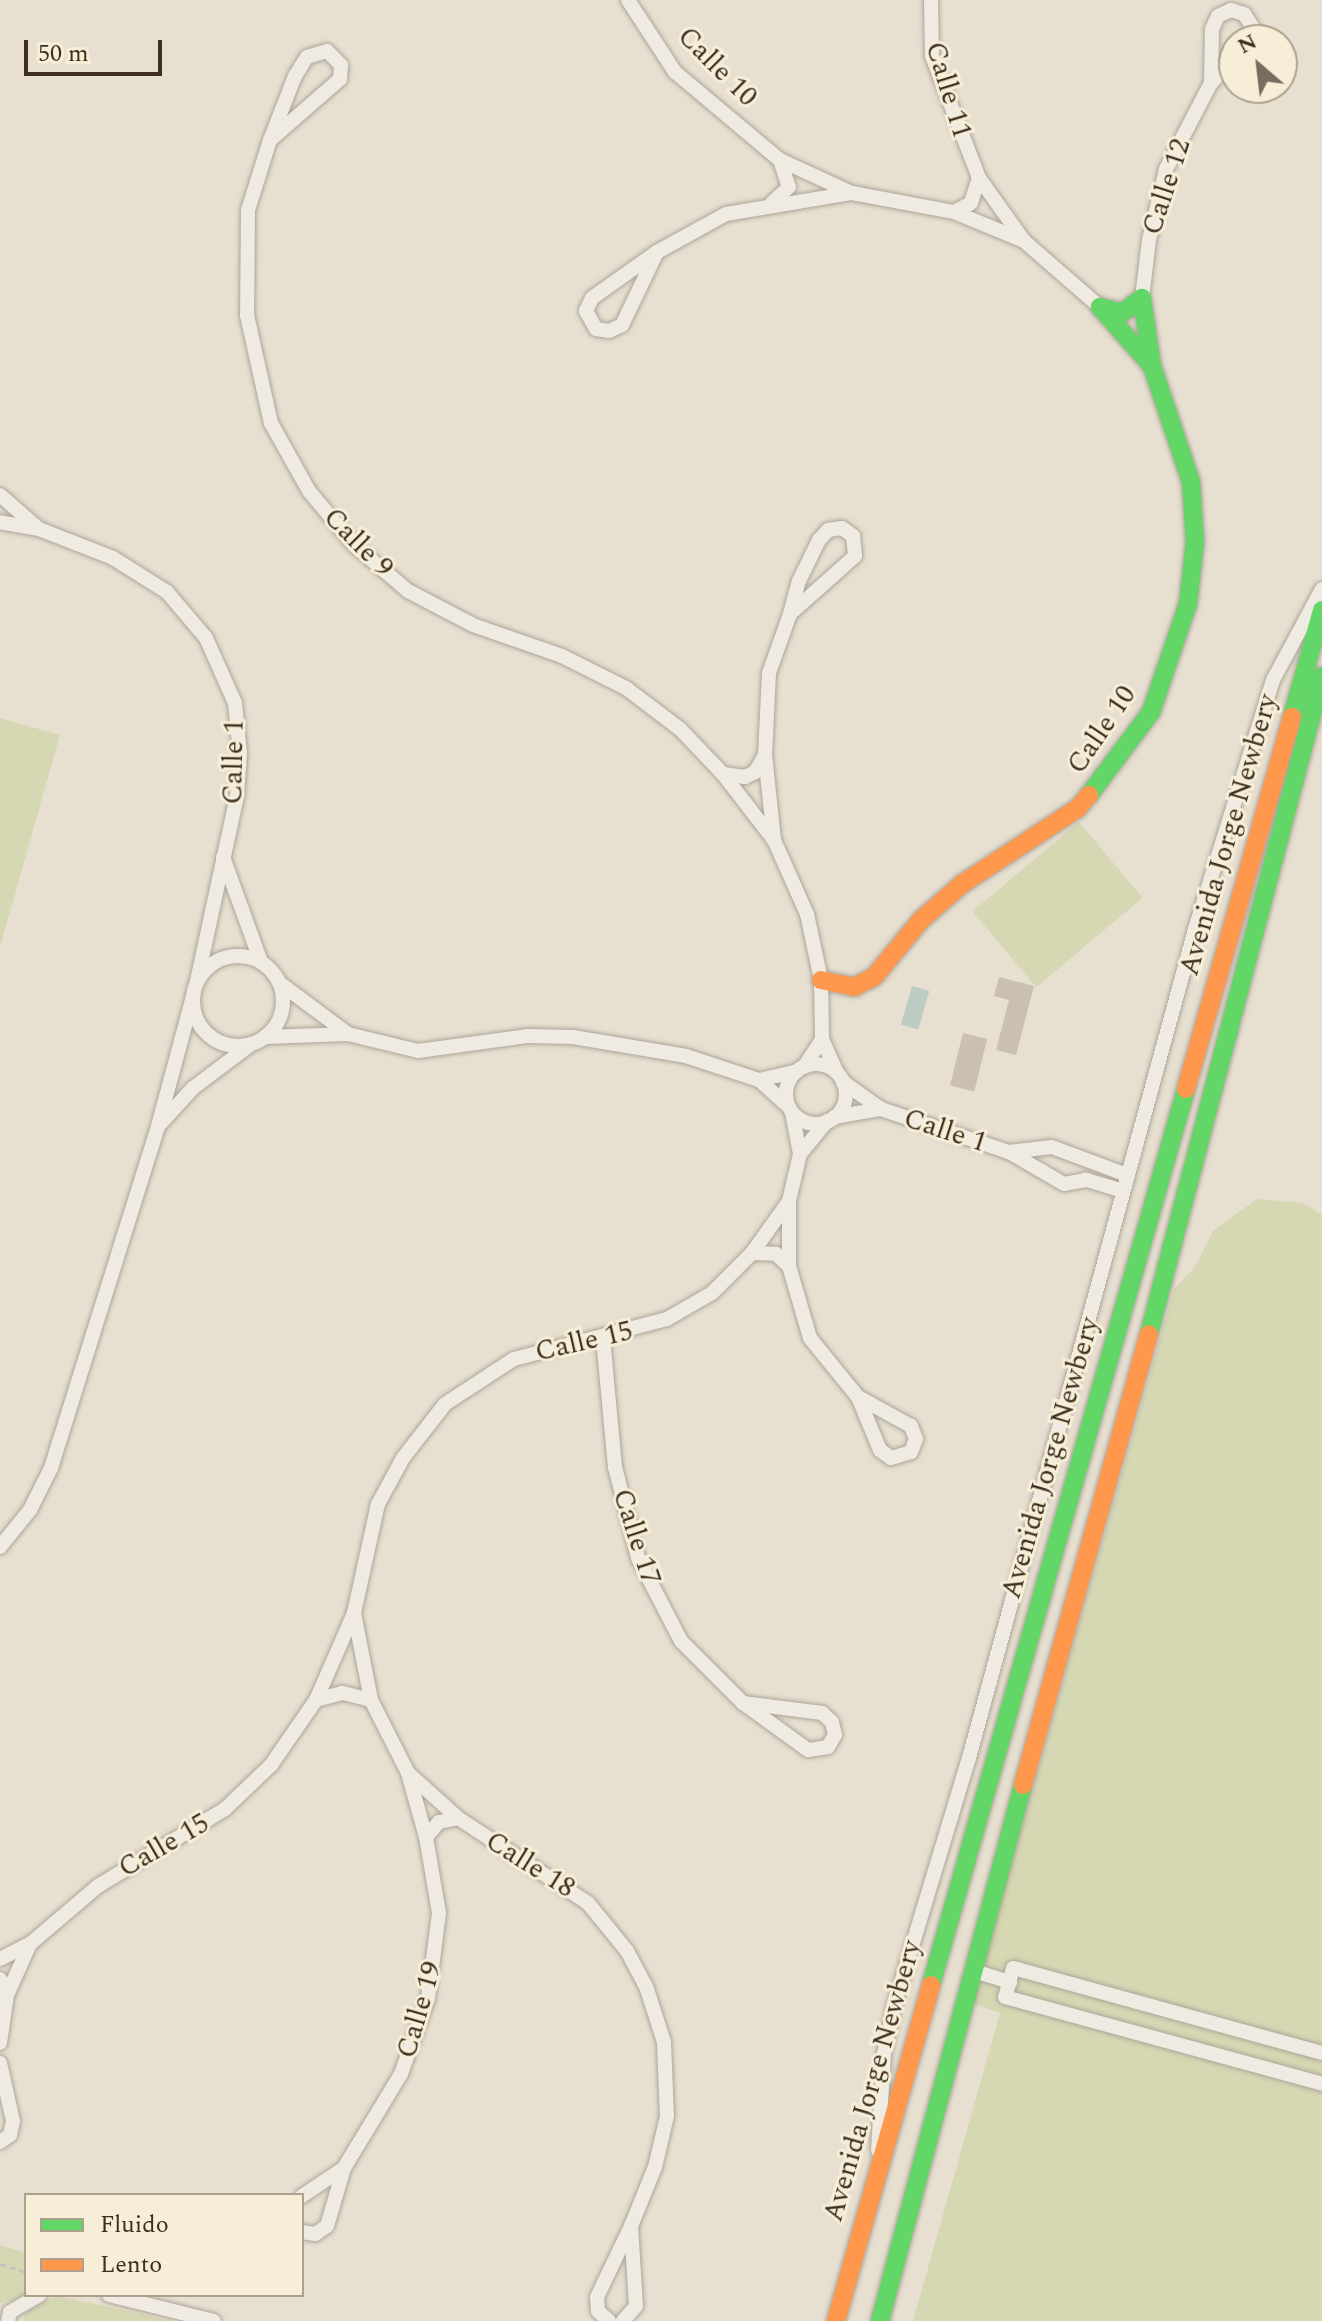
<!DOCTYPE html>
<html>
<head>
<meta charset="utf-8">
<style>
  body { margin:0 }
  #map { position:relative; width:1322px; height:2321px; overflow:hidden; background:#e7e0d1; font-family:Spectral,serif }
  div>[style] { position:absolute }
  [style*='--x'] { left:calc(var(--x)*1px); top:calc(var(--y)*1px); width:calc(var(--w)*1px); rotate:calc(var(--a)*1deg) }
  .green>* { inset:0; background:#d6d7b3; transform-origin:0 0 }
  .water>* { inset:0; background:#bcccc2; transform-origin:0 0 }
  .building>* { inset:0; background:#cbbfb2; transform-origin:0 0 }
  .path>* { height:3px; margin-top:-1.5px; transform-origin:0; background:repeating-linear-gradient(90deg,#c8c2b9 0 6px,transparent 0 10px) }
  .roads { filter:drop-shadow(0 0 2px #ada599) drop-shadow(0 0 2px #ada599) }
  .street>* { height:14px; margin:-7px; padding:0 7px; transform-origin:7px; border-radius:7px; background:#efebe3 }
  .street>.ring { margin:-7px; padding:0; box-sizing:content-box; background:none; border:14px solid #efebe3; border-radius:50% }
  .fast>* { height:18px; margin:-9px; padding:0 9px; transform-origin:9px; border-radius:9px; background:#63d668 }
  .slow>* { height:18px; margin:-9px; padding:0 9px; transform-origin:9px; border-radius:9px; background:#ff974d }
  span { translate:-50% -50%; white-space:nowrap; text-align:center; line-height:1.15; -webkit-text-stroke:6px #f7eed8; paint-order:stroke }
  .street-label { font-size:28px; color:#3d2e20 }
  .legend { position:absolute; left:24px; top:2193px; width:280px; height:104px; box-sizing:border-box; background:#f7eed8; border:2px solid #ada18e; margin:0; padding:10px 14px; list-style:none; font-size:24px; color:#3d2e20 }
  .legend li { display:flex; align-items:center; gap:16px; height:40px }
  .legend b { width:40px; border:2px solid #ada18e }
  .north { position:absolute; left:1218px; top:24px; width:80px; height:80px; box-sizing:border-box; background:#f7eed8; border:2px solid #ada18e; border-radius:50%; rotate:332deg; font-size:22px; font-weight:700; line-height:32px; text-align:center; color:#3d2e20 }
  .north::after { content:''; display:block; margin:auto; width:28px; height:36px; background:#786c5e; clip-path:polygon(50% 0,100% 100%,50% 72%,0 100%) }
  .scale { position:absolute; left:24px; top:40px; width:138px; height:36px; box-sizing:border-box; border:4px solid #3d2e20; border-top:0; padding-left:10px; font-size:24px; line-height:28px; white-space:nowrap; color:#3d2e20; -webkit-text-stroke:6px #f7eed8; paint-order:stroke }
</style>
</head>
<body>
<div id="map">
  <div class="green">
    <i style="clip-path:polygon(0 718px,60px 735px,0 947px)"></i>
    <i style="left:1079px;top:822px;width:99px;height:139px;rotate:50deg"></i>
    <i style="clip-path:polygon(1257px 1199px,1303px 1203px,1322px 1215px,1322px 2321px,913px 2321px,1000px 2013px,972px 2003px,1174px 1289px,1195px 1267px,1213px 1231px)"></i>
    <i style="clip-path:polygon(0 2245px,26px 2253px,28px 2295px,0 2303px)"></i>
    <i style="clip-path:polygon(56px 2296px,105px 2306px,170px 2321px,23px 2321px,25px 2312px)"></i>
  </div>
  <div class="water">
    <i style="left:912px;top:986px;width:18px;height:40px;rotate:16deg"></i>
  </div>
  <div class="building">
    <i style="clip-path:polygon(999px 977px,1034px 986px,1016px 1055px,996px 1050px,1009px 1000px,994px 996px)"></i>
    <i style="left:963px;top:1033px;width:25px;height:54px;rotate:14deg"></i>
  </div>
  <div class="path">
    <i style="--x:0;--y:2264;--w:27;--a:17"></i>
  </div>
  <div class="roads">
    <div class="street">
      <i style="--x:628;--y:0;--w:86;--a:56.9"></i>
      <i style="--x:675;--y:72;--w:137;--a:40"></i>
      <i style="--x:931;--y:0;--w:56;--a:89"></i>
      <i style="--x:932;--y:56;--w:131;--a:68.9"></i>
      <i style="--x:327;--y:51;--w:20;--a:45"></i>
      <i style="--x:341;--y:65;--w:14;--a:94"></i>
      <i style="--x:340;--y:79;--w:93;--a:138.9"></i>
      <i style="--x:270;--y:140;--w:69;--a:-68.7"></i>
      <i style="--x:295;--y:76;--w:22;--a:-58"></i>
      <i style="--x:307;--y:57;--w:21;--a:-17"></i>
      <i style="--x:1234;--y:57;--w:35;--a:131"></i>
      <i style="--x:1211;--y:83;--w:54;--a:-88.9"></i>
      <i style="--x:1212;--y:29;--w:14;--a:-65"></i>
      <i style="--x:1218;--y:16;--w:14;--a:-25"></i>
      <i style="--x:1231;--y:10;--w:14;--a:17"></i>
      <i style="--x:1244;--y:14;--w:14;--a:56"></i>
      <i style="--x:1252;--y:26;--w:14;--a:102"></i>
      <i style="--x:270;--y:140;--w:73;--a:107.4"></i>
      <i style="--x:248;--y:210;--w:105;--a:90.5"></i>
      <i style="--x:247;--y:315;--w:111;--a:77.5"></i>
      <i style="--x:271;--y:423;--w:78;--a:60.8"></i>
      <i style="--x:309;--y:491;--w:70;--a:50.2"></i>
      <i style="--x:354;--y:545;--w:71;--a:40.4"></i>
      <i style="--x:408;--y:591;--w:73;--a:27.6"></i>
      <i style="--x:473;--y:625;--w:94;--a:19.2"></i>
      <i style="--x:562;--y:656;--w:72;--a:26.6"></i>
      <i style="--x:626;--y:688;--w:68;--a:37.2"></i>
      <i style="--x:680;--y:729;--w:62;--a:46.3"></i>
      <i style="--x:852;--y:193;--w:104;--a:10.6"></i>
      <i style="--x:1024;--y:241;--w:77;--a:-125.5"></i>
      <i style="--x:979;--y:178;--w:26;--a:108"></i>
      <i style="--x:971;--y:203;--w:19;--a:152"></i>
      <i style="--x:954;--y:212;--w:76;--a:22.5"></i>
      <i style="--x:1024;--y:241;--w:101;--a:41"></i>
      <i style="--x:657;--y:252;--w:79;--a:-28.8"></i>
      <i style="--x:726;--y:214;--w:128;--a:-9.5"></i>
      <i style="--x:852;--y:193;--w:79;--a:-155.4"></i>
      <i style="--x:780;--y:160;--w:28;--a:72"></i>
      <i style="--x:789;--y:187;--w:23;--a:137"></i>
      <i style="--x:657;--y:252;--w:81;--a:115.6"></i>
      <i style="--x:622;--y:325;--w:14;--a:155"></i>
      <i style="--x:609;--y:331;--w:13;--a:-171"></i>
      <i style="--x:596;--y:329;--w:21;--a:-119"></i>
      <i style="--x:586;--y:311;--w:14;--a:-65"></i>
      <i style="--x:592;--y:298;--w:80;--a:-35.3"></i>
      <i style="--x:1142;--y:298;--w:58;--a:-83.1"></i>
      <i style="--x:1149;--y:240;--w:73;--a:-76.5"></i>
      <i style="--x:1166;--y:169;--w:97;--a:-62.4"></i>
      <i style="--x:0;--y:495;--w:52;--a:41.1"></i>
      <i style="--x:39;--y:529;--w:40;--a:-170"></i>
      <i style="--x:842;--y:528;--w:14;--a:36"></i>
      <i style="--x:853;--y:536;--w:20;--a:84"></i>
      <i style="--x:855;--y:556;--w:87;--a:138.3"></i>
      <i style="--x:790;--y:614;--w:34;--a:-75"></i>
      <i style="--x:799;--y:581;--w:46;--a:-64"></i>
      <i style="--x:819;--y:540;--w:13;--a:-48"></i>
      <i style="--x:828;--y:530;--w:14;--a:-8"></i>
      <i style="--x:39;--y:529;--w:79;--a:21.4"></i>
      <i style="--x:113;--y:558;--w:64;--a:32.2"></i>
      <i style="--x:167;--y:592;--w:60;--a:49.7"></i>
      <i style="--x:206;--y:638;--w:71;--a:66"></i>
      <i style="--x:235;--y:703;--w:50;--a:84.3"></i>
      <i style="--x:240;--y:753;--w:43;--a:94"></i>
      <i style="--x:237;--y:796;--w:189;--a:102.2"></i>
      <i style="--x:765;--y:755;--w:82;--a:-87.2"></i>
      <i style="--x:769;--y:673;--w:63;--a:-70.4"></i>
      <i style="--x:774;--y:840;--w:85;--a:-96"></i>
      <i style="--x:765;--y:755;--w:20;--a:120"></i>
      <i style="--x:755;--y:772;--w:11;--a:153"></i>
      <i style="--x:745;--y:777;--w:22;--a:-172"></i>
      <i style="--x:723;--y:774;--w:83;--a:52.3"></i>
      <i style="--x:774;--y:840;--w:81;--a:66"></i>
      <i style="--x:807;--y:914;--w:67;--a:78"></i>
      <i style="--x:821;--y:980;--w:59;--a:89"></i>
      <i style="--x:223;--y:857;--w:112;--a:70.1"></i>
      <i class="ring" style="left:193px;top:956px;width:76px;height:76px"></i>
      <i style="--x:348;--y:1034;--w:72;--a:13.7"></i>
      <i style="--x:418;--y:1051;--w:110;--a:-7.8"></i>
      <i style="--x:527;--y:1036;--w:46;--a:1.2"></i>
      <i style="--x:573;--y:1037;--w:115;--a:9.5"></i>
      <i style="--x:686;--y:1056;--w:77;--a:18.2"></i>
      <i style="--x:265;--y:1037;--w:83;--a:-2.1"></i>
      <i style="--x:348;--y:1034;--w:84;--a:-143.3"></i>
      <i class="ring" style="left:786px;top:1064px;width:46px;height:46px"></i>
      <i style="--x:804;--y:1067;--w:33;--a:-57"></i>
      <i style="--x:822;--y:1039;--w:36;--a:66"></i>
      <i style="--x:788;--y:1106;--w:39;--a:-138"></i>
      <i style="--x:759;--y:1080;--w:39;--a:-13"></i>
      <i style="--x:881;--y:1109;--w:135;--a:18.6"></i>
      <i style="--x:792;--y:1112;--w:43;--a:79.2"></i>
      <i style="--x:800;--y:1154;--w:43;--a:-50.7"></i>
      <i style="--x:834;--y:1117;--w:48;--a:-9.7"></i>
      <i style="--x:881;--y:1109;--w:47;--a:-144.6"></i>
      <i style="--x:161;--y:1123;--w:47;--a:-47.6"></i>
      <i style="--x:193;--y:1088;--w:71;--a:-37"></i>
      <i style="--x:1123;--y:1191;--w:39;--a:-163"></i>
      <i style="--x:1086;--y:1180;--w:22;--a:170"></i>
      <i style="--x:1064;--y:1184;--w:64;--a:-149.8"></i>
      <i style="--x:1009;--y:1152;--w:43;--a:-6.6"></i>
      <i style="--x:1052;--y:1147;--w:80;--a:20.5"></i>
      <i style="--x:789;--y:1201;--w:64;--a:125.4"></i>
      <i style="--x:752;--y:1253;--w:24;--a:2"></i>
      <i style="--x:776;--y:1254;--w:18;--a:43"></i>
      <i style="--x:789;--y:1266;--w:65;--a:-90"></i>
      <i style="--x:789;--y:1201;--w:48;--a:-76.8"></i>
      <i style="--x:789;--y:1266;--w:75;--a:73.7"></i>
      <i style="--x:810;--y:1338;--w:76;--a:50.9"></i>
      <i style="--x:603;--y:1338;--w:130;--a:84.7"></i>
      <i style="--x:615;--y:1467;--w:94;--a:75.8"></i>
      <i style="--x:638;--y:1558;--w:93;--a:62.6"></i>
      <i style="--x:681;--y:1641;--w:88;--a:45"></i>
      <i style="--x:858;--y:1397;--w:60;--a:28.7"></i>
      <i style="--x:911;--y:1426;--w:14;--a:69"></i>
      <i style="--x:916;--y:1439;--w:14;--a:111"></i>
      <i style="--x:911;--y:1452;--w:21;--a:163"></i>
      <i style="--x:891;--y:1458;--w:14;--a:-144"></i>
      <i style="--x:880;--y:1450;--w:57;--a:-112.5"></i>
      <i style="--x:0;--y:1547;--w:48;--a:-51"></i>
      <i style="--x:30;--y:1510;--w:47;--a:-63.4"></i>
      <i style="--x:51;--y:1468;--w:358;--a:-72.6"></i>
      <i style="--x:158;--y:1126;--w:135;--a:-74.9"></i>
      <i style="--x:354;--y:1613;--w:89;--a:78.9"></i>
      <i style="--x:371;--y:1700;--w:30;--a:-166"></i>
      <i style="--x:342;--y:1693;--w:27;--a:165"></i>
      <i style="--x:316;--y:1700;--w:95;--a:-66.4"></i>
      <i style="--x:354;--y:1613;--w:112;--a:-77.6"></i>
      <i style="--x:378;--y:1504;--w:52;--a:-61.5"></i>
      <i style="--x:403;--y:1458;--w:68;--a:-52.1"></i>
      <i style="--x:445;--y:1404;--w:82;--a:-33.1"></i>
      <i style="--x:514;--y:1359;--w:158;--a:-14.7"></i>
      <i style="--x:667;--y:1319;--w:52;--a:-30"></i>
      <i style="--x:712;--y:1293;--w:57;--a:-45"></i>
      <i style="--x:371;--y:1700;--w:82;--a:63.1"></i>
      <i style="--x:408;--y:1773;--w:66;--a:74.3"></i>
      <i style="--x:426;--y:1837;--w:20;--a:-49"></i>
      <i style="--x:439;--y:1822;--w:19;--a:-12"></i>
      <i style="--x:458;--y:1818;--w:67;--a:-138"></i>
      <i style="--x:743;--y:1703;--w:80;--a:7.2"></i>
      <i style="--x:822;--y:1713;--w:13;--a:42"></i>
      <i style="--x:832;--y:1722;--w:13;--a:77"></i>
      <i style="--x:835;--y:1735;--w:14;--a:120"></i>
      <i style="--x:828;--y:1747;--w:20;--a:171"></i>
      <i style="--x:808;--y:1750;--w:80;--a:-144.1"></i>
      <i style="--x:458;--y:1818;--w:155;--a:33.2"></i>
      <i style="--x:588;--y:1903;--w:62;--a:50.9"></i>
      <i style="--x:627;--y:1951;--w:40;--a:62"></i>
      <i style="--x:646;--y:1986;--w:59;--a:72.2"></i>
      <i style="--x:664;--y:2042;--w:74;--a:87.7"></i>
      <i style="--x:667;--y:2116;--w:52;--a:103.2"></i>
      <i style="--x:655;--y:2167;--w:64;--a:112.1"></i>
      <i style="--x:0;--y:1959;--w:34;--a:-27"></i>
      <i style="--x:30;--y:1944;--w:89;--a:-40.5"></i>
      <i style="--x:98;--y:1886;--w:149;--a:-31.2"></i>
      <i style="--x:225;--y:1809;--w:64;--a:-43.7"></i>
      <i style="--x:271;--y:1765;--w:79;--a:-55.3"></i>
      <i style="--x:974;--y:1971;--w:38;--a:17"></i>
      <i style="--x:0;--y:1979;--w:17;--a:66"></i>
      <i style="--x:7;--y:1995;--w:56;--a:-65.7"></i>
      <i style="--x:0;--y:2043;--w:49;--a:-81.7"></i>
      <i style="--x:1322;--y:2053;--w:320;--a:-164.6"></i>
      <i style="--x:1013;--y:1968;--w:30;--a:105"></i>
      <i style="--x:1005;--y:1997;--w:329;--a:15.3"></i>
      <i style="--x:0;--y:2063;--w:59;--a:77.4"></i>
      <i style="--x:13;--y:2121;--w:14;--a:102"></i>
      <i style="--x:10;--y:2135;--w:12;--a:145"></i>
      <i style="--x:878;--y:2150;--w:96;--a:-86.4"></i>
      <i style="--x:884;--y:2054;--w:49;--a:-78.2"></i>
      <i style="--x:894;--y:2006;--w:259;--a:-73.2"></i>
      <i style="--x:969;--y:1758;--w:859;--a:-74.75"></i>
      <i style="--x:1195;--y:929;--w:261;--a:-72.6"></i>
      <i style="--x:1273;--y:680;--w:103;--a:-61.7"></i>
      <i style="--x:344;--y:2168;--w:110;--a:-58.8"></i>
      <i style="--x:401;--y:2074;--w:81;--a:-70.4"></i>
      <i style="--x:428;--y:1998;--w:86;--a:-82.6"></i>
      <i style="--x:439;--y:1913;--w:77;--a:-99.7"></i>
      <i style="--x:302;--y:2196;--w:50;--a:-33.7"></i>
      <i style="--x:344;--y:2168;--w:60;--a:106.3"></i>
      <i style="--x:327;--y:2226;--w:14;--a:146"></i>
      <i style="--x:315;--y:2234;--w:13;--a:-171"></i>
      <i style="--x:109;--y:2295;--w:108;--a:13.9"></i>
      <i style="--x:8;--y:2321;--w:9;--a:-77"></i>
      <i style="--x:10;--y:2312;--w:34;--a:-30"></i>
      <i style="--x:609;--y:2321;--w:15;--a:-138"></i>
      <i style="--x:598;--y:2311;--w:14;--a:-94"></i>
      <i style="--x:597;--y:2297;--w:79;--a:-64.4"></i>
      <i style="--x:631;--y:2226;--w:80;--a:86.4"></i>
      <i style="--x:636;--y:2306;--w:20;--a:131"></i>
    </div>
    <div class="fast">
      <i style="--x:1292;--y:717;--w:111;--a:-74.3"></i>
      <i style="--x:1089;--y:795;--w:104;--a:-53.2"></i>
      <i style="--x:1151;--y:712;--w:114;--a:-71.1"></i>
      <i style="--x:1188;--y:604;--w:62;--a:-83.6"></i>
      <i style="--x:1195;--y:542;--w:60;--a:-93.8"></i>
      <i style="--x:1191;--y:482;--w:122;--a:-108.6"></i>
      <i style="--x:1152;--y:366;--w:69;--a:-98.4"></i>
      <i style="--x:1142;--y:298;--w:25;--a:143"></i>
      <i style="--x:1122;--y:313;--w:23;--a:-165"></i>
      <i style="--x:1100;--y:307;--w:79;--a:48.6"></i>
      <i style="--x:1149;--y:1334;--w:680;--a:-75.27"></i>
      <i style="--x:931;--y:1985;--w:932;--a:-74.11"></i>
      <i style="--x:880;--y:2321;--w:555;--a:-75.06"></i>
    </div>
    <div class="slow">
      <i style="--x:821;--y:980;--w:34;--a:12"></i>
      <i style="--x:854;--y:987;--w:22;--a:-27"></i>
      <i style="--x:874;--y:977;--w:74;--a:-50.5"></i>
      <i style="--x:921;--y:920;--w:55;--a:-41.3"></i>
      <i style="--x:962;--y:884;--w:139;--a:-33.2"></i>
      <i style="--x:1078;--y:808;--w:17;--a:-50"></i>
      <i style="--x:1186;--y:1089;--w:387;--a:-74.1"></i>
      <i style="--x:1023;--y:1785;--w:468;--a:-74.4"></i>
      <i style="--x:836;--y:2321;--w:349;--a:-74.2"></i>
    </div>
  </div>
  <div class="street-label">
    <span style="left:717px;top:67px;rotate:45deg">Calle 10</span>
    <span style="left:948px;top:90px;rotate:73deg">Calle 11</span>
    <span style="left:1167px;top:187px;rotate:-72deg">Calle 12</span>
    <span style="left:358px;top:543px;rotate:45deg">Calle 9</span>
    <span style="left:1102px;top:730px;rotate:-56deg">Calle 10</span>
    <span style="left:234px;top:762px;rotate:-89deg">Calle 1</span>
    <span style="left:1229px;top:835px;rotate:-74deg">Avenida Jorge Newbery</span>
    <span style="left:945px;top:1131px;rotate:18deg">Calle 1</span>
    <span style="left:584px;top:1342px;rotate:-13deg">Calle 15</span>
    <span style="left:1051px;top:1458px;rotate:-74deg">Avenida Jorge Newbery</span>
    <span style="left:636px;top:1537px;rotate:72deg">Calle 17</span>
    <span style="left:164px;top:1846px;rotate:-30deg">Calle 15</span>
    <span style="left:530px;top:1865px;rotate:32deg">Calle 18</span>
    <span style="left:420px;top:2010px;rotate:-74deg">Calle 19</span>
    <span style="left:873px;top:2081px;rotate:-74deg">Avenida Jorge Newbery</span>
  </div>
  <ul class="legend">
  <li><b style="height:10px;background:#63d668"></b>Fluido</li>
  <li><b style="height:10px;background:#ff974d"></b>Lento</li>
  </ul>
  <div class="north">N</div>
  <div class="scale">50 m</div>
</div>
</body>
</html>
